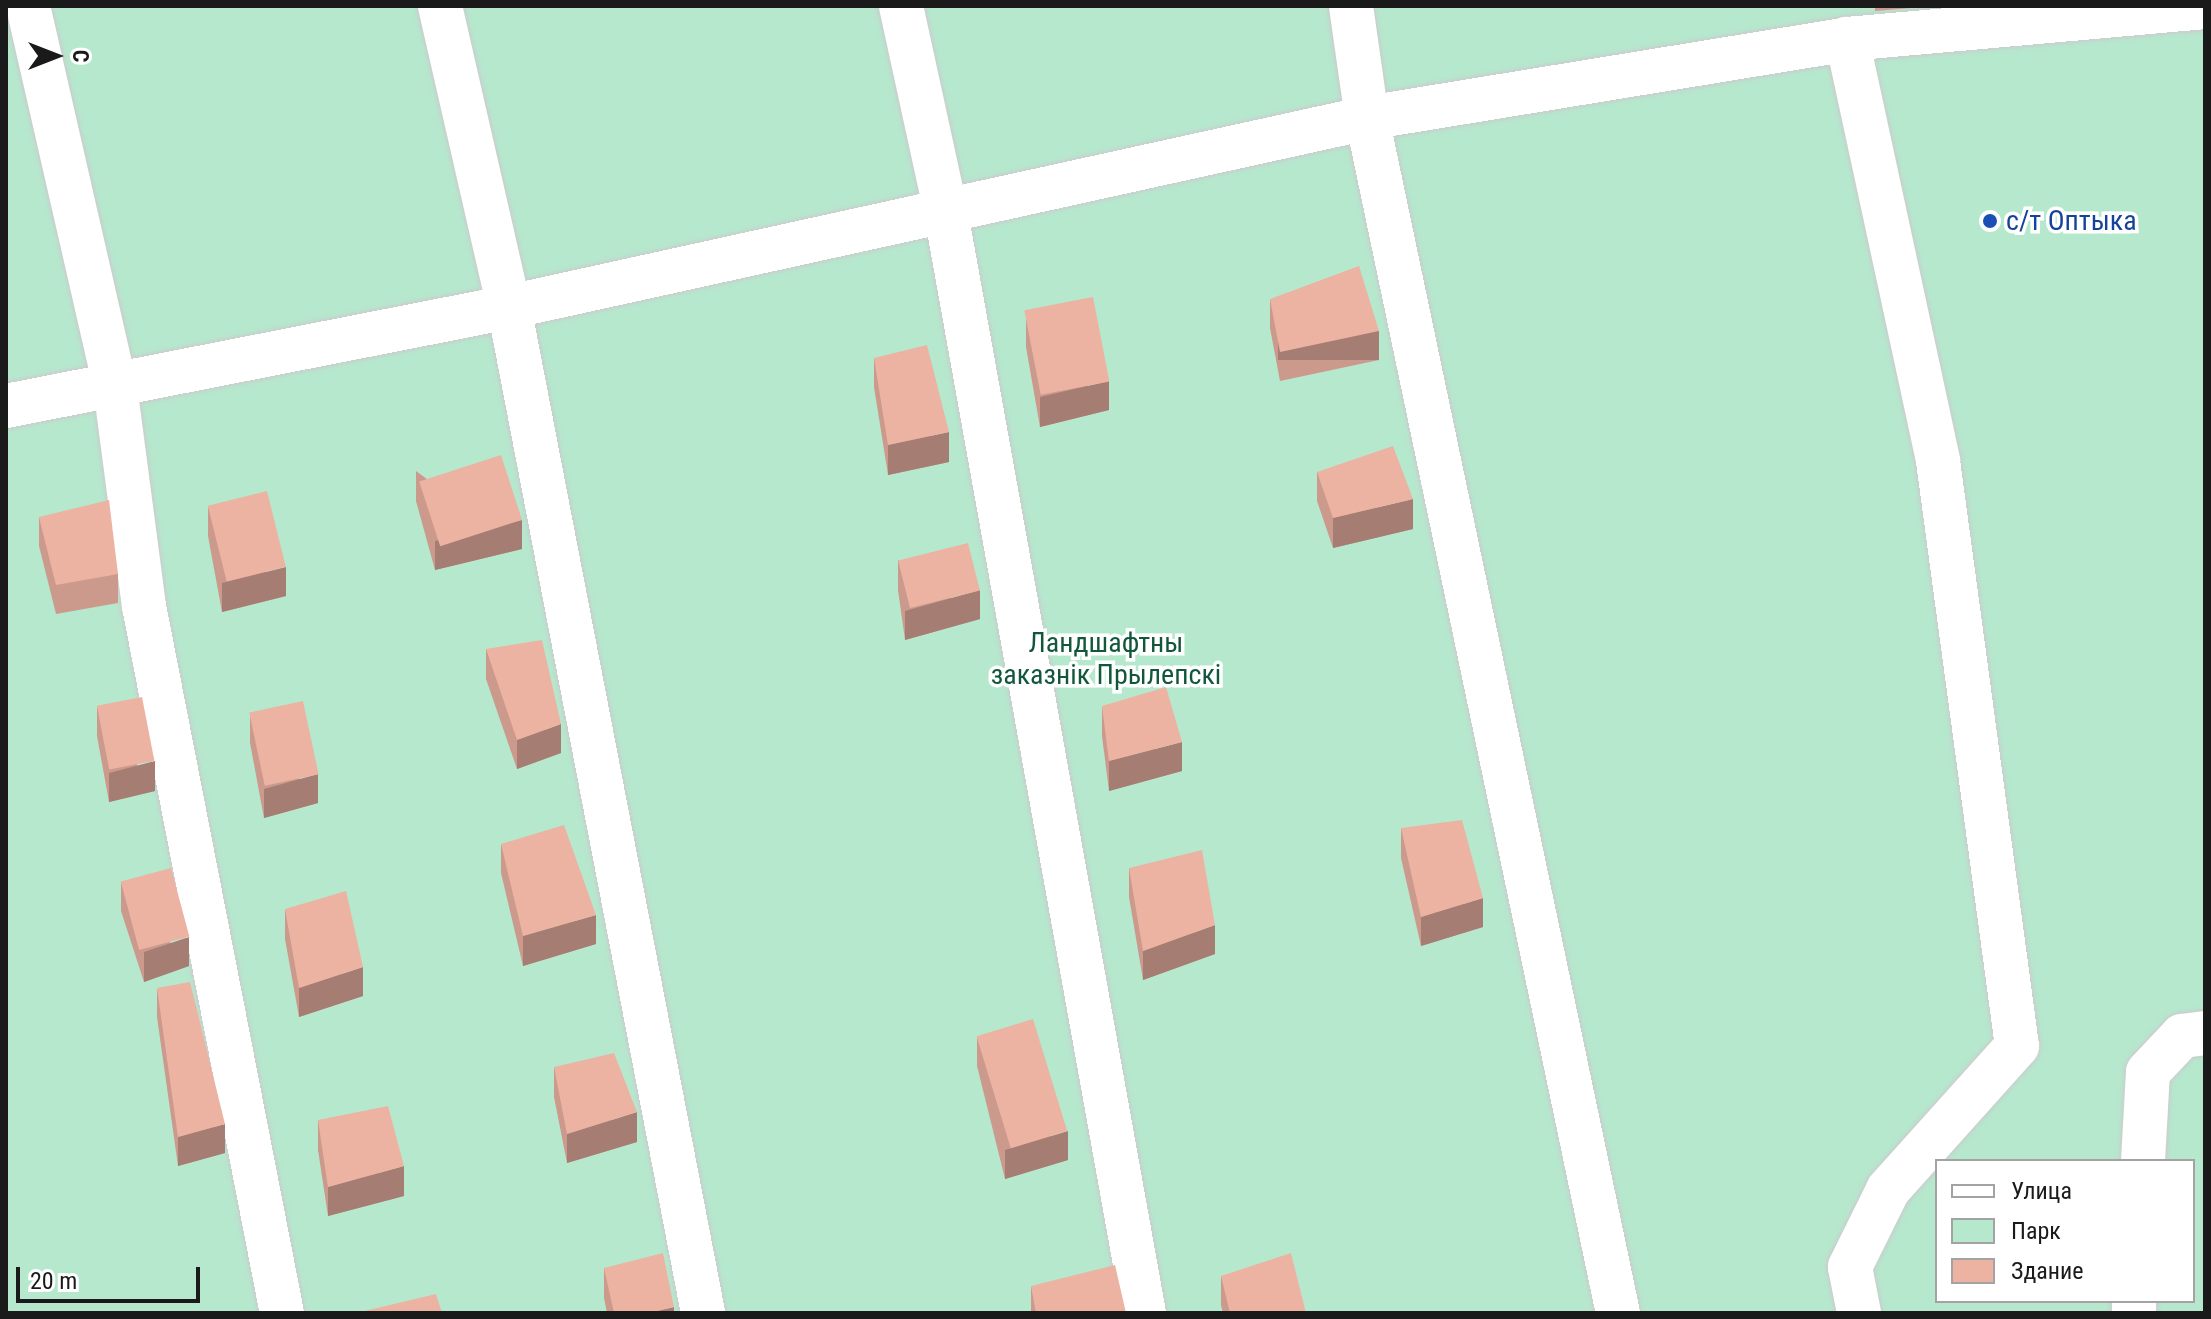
<!DOCTYPE html>
<html>
<head>
<meta charset="utf-8">
<style>
  body { margin:0 }
  #map { position:relative; width:2211px; height:1319px; overflow:hidden; background:#f3f3f4; font-family:"Roboto Condensed",sans-serif }
  div>[style] { position:absolute }
  [style*='--x'] { left:calc(var(--x)*1px); top:calc(var(--y)*1px); width:calc(var(--w)*1px); rotate:calc(var(--a)*1deg) }
  .green>* { inset:0; background:#b6e8ce }
  .roads { filter:drop-shadow(0 0 2px #cbcbcc) drop-shadow(0 0 2px #cbcbcc) }
  .minor>* { height:44px; margin:-22px; padding:0 22px; transform-origin:22px; border-radius:22px; background:#fff }
  .wall>* { inset:0; background:#cb9a8c }
  .shaded-wall>* { inset:0; background:#a57d72; transform-origin:0 0 }
  .building>* { inset:0; background:#ecb3a3; transform-origin:0 0 }
  .dots>* { width:22px; height:22px; translate:-50% -50%; box-sizing:border-box; border:4px solid #fff; border-radius:50% }
  span { translate:-50% -50%; white-space:nowrap; text-align:center; line-height:1.15; -webkit-text-stroke:7px #fff; paint-order:stroke }
  .transit-label { font-size:28px; color:#164399 }
  .left { translate:0 -50%; text-align:left }
  .park-label { font-size:28px; color:#12573d }
  .frame { position:absolute; inset:0; border:8px solid #1a1a1a; pointer-events:none }
  .legend { position:absolute; left:1935px; top:1159px; width:260px; height:144px; box-sizing:border-box; background:#fff; border:2px solid #a3a3a3; margin:0; padding:10px 14px; list-style:none; font-size:24px; color:#1a1a1a }
  .legend li { display:flex; align-items:center; gap:16px; height:40px }
  .legend b { width:40px; border:2px solid #a3a3a3 }
  .north { position:absolute; left:16px; top:16px; width:80px; height:80px; -webkit-text-stroke:6px #fff; paint-order:stroke; rotate:90deg; font-size:22px; font-weight:700; line-height:32px; text-align:center; color:#1a1a1a }
  .north::after { content:''; display:block; margin:auto; width:28px; height:36px; background:#1a1a1a; clip-path:polygon(50% 0,100% 100%,50% 72%,0 100%) }
  .scale { position:absolute; left:16px; top:1267px; width:184px; height:36px; box-sizing:border-box; border:4px solid #1a1a1a; border-top:0; padding-left:10px; font-size:24px; line-height:28px; white-space:nowrap; color:#1a1a1a; -webkit-text-stroke:6px #fff; paint-order:stroke }
</style>
</head>
<body>
<div id="map">
  <div class="green">
    <i style="clip-path:polygon(evenodd,6px 6px,2205px 6px,2205px 1313px,6px 1313px,6px 6px,1937px 1161px,2193px 1161px,2193px 1301px,1937px 1301px,1937px 1161px)"></i>
  </div>
  <div class="roads">
    <div class="minor">
      <i style="--x:28;--y:6;--w:390;--a:77.1"></i>
      <i style="--x:115;--y:386;--w:222;--a:82.5"></i>
      <i style="--x:144;--y:606;--w:720;--a:78.96"></i>
      <i style="--x:440;--y:6;--w:309;--a:77.1"></i>
      <i style="--x:509;--y:307;--w:1025;--a:79.08"></i>
      <i style="--x:901;--y:6;--w:212;--a:77.7"></i>
      <i style="--x:946;--y:213;--w:1118;--a:79.8"></i>
      <i style="--x:1351;--y:6;--w:113;--a:81.9"></i>
      <i style="--x:1367;--y:118;--w:1221;--a:78.14"></i>
      <i style="--x:1847;--y:39;--w:432;--a:77.8"></i>
      <i style="--x:1938;--y:461;--w:590;--a:82.31"></i>
      <i style="--x:2017;--y:1046;--w:193;--a:131.9"></i>
      <i style="--x:1888;--y:1190;--w:86;--a:116.3"></i>
      <i style="--x:1850;--y:1267;--w:47;--a:78.9"></i>
      <i style="--x:6;--y:406;--w:513;--a:-11.13"></i>
      <i style="--x:509;--y:307;--w:879;--a:-12.42"></i>
      <i style="--x:1367;--y:118;--w:486;--a:-9.3"></i>
      <i style="--x:1847;--y:39;--w:359;--a:-5.1"></i>
      <i style="--x:2143;--y:1161;--w:89;--a:-86.8"></i>
      <i style="--x:2148;--y:1072;--w:50;--a:-46.6"></i>
      <i style="--x:2182;--y:1036;--w:23;--a:-7"></i>
      <i style="--x:2134;--y:1313;--w:12;--a:-90"></i>
    </div>
  </div>
  <div class="wall">
    <i style="clip-path:polygon(1875px 6px,1935px 6px,1875px 11px)"></i>
    <i style="clip-path:polygon(1270px 299px,1379px 360px,1280px 381px,1270px 328px)"></i>
    <i style="clip-path:polygon(1026px 318px,1109px 410px,1040px 427px,1026px 347px)"></i>
    <i style="clip-path:polygon(874px 358px,949px 462px,888px 475px,874px 387px)"></i>
    <i style="clip-path:polygon(416px 471px,522px 549px,435px 570px,416px 501px)"></i>
    <i style="clip-path:polygon(1317px 472px,1413px 529px,1333px 548px,1317px 501px)"></i>
    <i style="clip-path:polygon(208px 507px,286px 596px,222px 612px,208px 536px)"></i>
    <i style="clip-path:polygon(39px 517px,118px 574px,118px 603px,56px 614px,39px 546px)"></i>
    <i style="clip-path:polygon(898px 560px,980px 619px,905px 640px,898px 590px)"></i>
    <i style="clip-path:polygon(486px 649px,561px 753px,517px 769px,486px 679px)"></i>
    <i style="clip-path:polygon(97px 706px,155px 791px,109px 802px,97px 736px)"></i>
    <i style="clip-path:polygon(1102px 706px,1182px 771px,1109px 791px,1102px 736px)"></i>
    <i style="clip-path:polygon(250px 714px,318px 803px,264px 818px,250px 743px)"></i>
    <i style="clip-path:polygon(1401px 828px,1483px 927px,1421px 946px,1401px 858px)"></i>
    <i style="clip-path:polygon(501px 844px,596px 944px,523px 966px,501px 873px)"></i>
    <i style="clip-path:polygon(1129px 868px,1215px 954px,1143px 980px,1129px 897px)"></i>
    <i style="clip-path:polygon(121px 881px,189px 966px,144px 982px,121px 911px)"></i>
    <i style="clip-path:polygon(285px 909px,363px 996px,299px 1017px,285px 939px)"></i>
    <i style="clip-path:polygon(157px 988px,225px 1153px,178px 1166px,157px 1017px)"></i>
    <i style="clip-path:polygon(977px 1036px,1068px 1160px,1005px 1179px,977px 1066px)"></i>
    <i style="clip-path:polygon(554px 1067px,637px 1142px,567px 1163px,554px 1097px)"></i>
    <i style="clip-path:polygon(318px 1120px,404px 1196px,328px 1216px,318px 1150px)"></i>
    <i style="clip-path:polygon(604px 1268px,674px 1313px,607px 1313px,604px 1298px)"></i>
    <i style="clip-path:polygon(1221px 1276px,1306px 1313px,1223px 1313px,1221px 1305px)"></i>
    <i style="clip-path:polygon(1031px 1286px,1126px 1313px,1031px 1313px)"></i>
  </div>
  <div class="shaded-wall">
    <i style="left:1379px;top:331px;width:29px;height:101px;rotate:90deg"></i>
    <i style="clip-path:polygon(1109px 381px,1109px 410px,1040px 427px,1040px 397px)"></i>
    <i style="clip-path:polygon(949px 432px,949px 462px,888px 475px,888px 445px)"></i>
    <i style="clip-path:polygon(1413px 499px,1413px 529px,1333px 548px,1333px 518px)"></i>
    <i style="clip-path:polygon(522px 520px,522px 549px,435px 570px,435px 541px)"></i>
    <i style="clip-path:polygon(286px 567px,286px 596px,222px 612px,222px 583px)"></i>
    <i style="clip-path:polygon(980px 590px,980px 619px,905px 640px,905px 611px)"></i>
    <i style="clip-path:polygon(561px 724px,561px 753px,517px 769px,517px 740px)"></i>
    <i style="clip-path:polygon(1182px 742px,1182px 771px,1109px 791px,1109px 761px)"></i>
    <i style="clip-path:polygon(155px 761px,155px 791px,109px 802px,109px 773px)"></i>
    <i style="clip-path:polygon(318px 774px,318px 803px,264px 818px,264px 789px)"></i>
    <i style="clip-path:polygon(1483px 898px,1483px 927px,1421px 946px,1421px 917px)"></i>
    <i style="clip-path:polygon(596px 915px,596px 944px,523px 966px,523px 936px)"></i>
    <i style="clip-path:polygon(1215px 925px,1215px 954px,1143px 980px,1143px 951px)"></i>
    <i style="clip-path:polygon(189px 937px,189px 966px,144px 982px,144px 952px)"></i>
    <i style="clip-path:polygon(363px 967px,363px 996px,299px 1017px,299px 988px)"></i>
    <i style="clip-path:polygon(637px 1112px,637px 1142px,567px 1163px,567px 1134px)"></i>
    <i style="clip-path:polygon(225px 1124px,225px 1153px,178px 1166px,178px 1137px)"></i>
    <i style="clip-path:polygon(1068px 1131px,1068px 1160px,1005px 1179px,1005px 1150px)"></i>
    <i style="clip-path:polygon(404px 1166px,404px 1196px,328px 1216px,328px 1187px)"></i>
    <i style="clip-path:polygon(674px 1307px,674px 1313px,649px 1313px)"></i>
  </div>
  <div class="building">
    <i style="clip-path:polygon(1359px 266px,1379px 331px,1280px 352px,1270px 299px)"></i>
    <i style="left:1093px;top:297px;width:86px;height:70px;rotate:79deg"></i>
    <i style="clip-path:polygon(927px 345px,949px 432px,888px 445px,874px 358px)"></i>
    <i style="clip-path:polygon(1393px 446px,1413px 499px,1333px 518px,1317px 472px)"></i>
    <i style="left:501px;top:455px;width:68px;height:86px;rotate:72deg"></i>
    <i style="left:267px;top:491px;width:78px;height:61px;rotate:76deg"></i>
    <i style="clip-path:polygon(109px 500px,118px 574px,56px 585px,39px 517px)"></i>
    <i style="left:968px;top:543px;width:49px;height:72px;rotate:76deg"></i>
    <i style="clip-path:polygon(542px 640px,561px 724px,517px 740px,486px 649px)"></i>
    <i style="clip-path:polygon(1166px 687px,1182px 742px,1109px 761px,1102px 706px)"></i>
    <i style="left:142px;top:697px;width:65px;height:46px;rotate:79deg"></i>
    <i style="left:303px;top:701px;width:75px;height:55px;rotate:78deg"></i>
    <i style="clip-path:polygon(1462px 820px,1483px 898px,1421px 917px,1401px 828px)"></i>
    <i style="clip-path:polygon(564px 825px,596px 915px,523px 936px,501px 844px)"></i>
    <i style="clip-path:polygon(1202px 850px,1215px 925px,1143px 951px,1129px 868px)"></i>
    <i style="left:171px;top:868px;width:71px;height:52px;rotate:75deg"></i>
    <i style="clip-path:polygon(346px 891px,363px 967px,299px 988px,285px 909px)"></i>
    <i style="clip-path:polygon(190px 982px,225px 1124px,178px 1137px,157px 988px)"></i>
    <i style="left:1033px;top:1019px;width:117px;height:59px;rotate:73deg"></i>
    <i style="clip-path:polygon(614px 1053px,637px 1112px,567px 1134px,554px 1067px)"></i>
    <i style="clip-path:polygon(388px 1106px,404px 1166px,328px 1187px,318px 1120px)"></i>
    <i style="clip-path:polygon(663px 1253px,674px 1307px,649px 1313px,614px 1313px,604px 1268px)"></i>
    <i style="clip-path:polygon(1291px 1253px,1306px 1313px,1230px 1313px,1221px 1276px)"></i>
    <i style="clip-path:polygon(1115px 1265px,1126px 1313px,1036px 1313px,1031px 1286px)"></i>
    <i style="clip-path:polygon(436px 1294px,442px 1313px,356px 1313px)"></i>
  </div>
  <div class="dots">
    <i style="left:1990px;top:221px;background:#1a4fb4"></i>
  </div>
  <div class="transit-label">
    <span class="left" style="left:2006px;top:221px">с/т Оптыка</span>
  </div>
  <div class="park-label">
    <span style="left:1106px;top:659px">Ландшафтны<br>заказнік Прылепскі</span>
  </div>
  <div class="frame"></div>
  <ul class="legend">
  <li><b style="height:10px;background:#fff"></b>Улица</li>
  <li><b style="height:22px;background:#b6e8ce"></b>Парк</li>
  <li><b style="height:22px;background:#ecb3a3"></b>Здание</li>
  </ul>
  <div class="north">С</div>
  <div class="scale">20 m</div>
</div>
</body>
</html>
